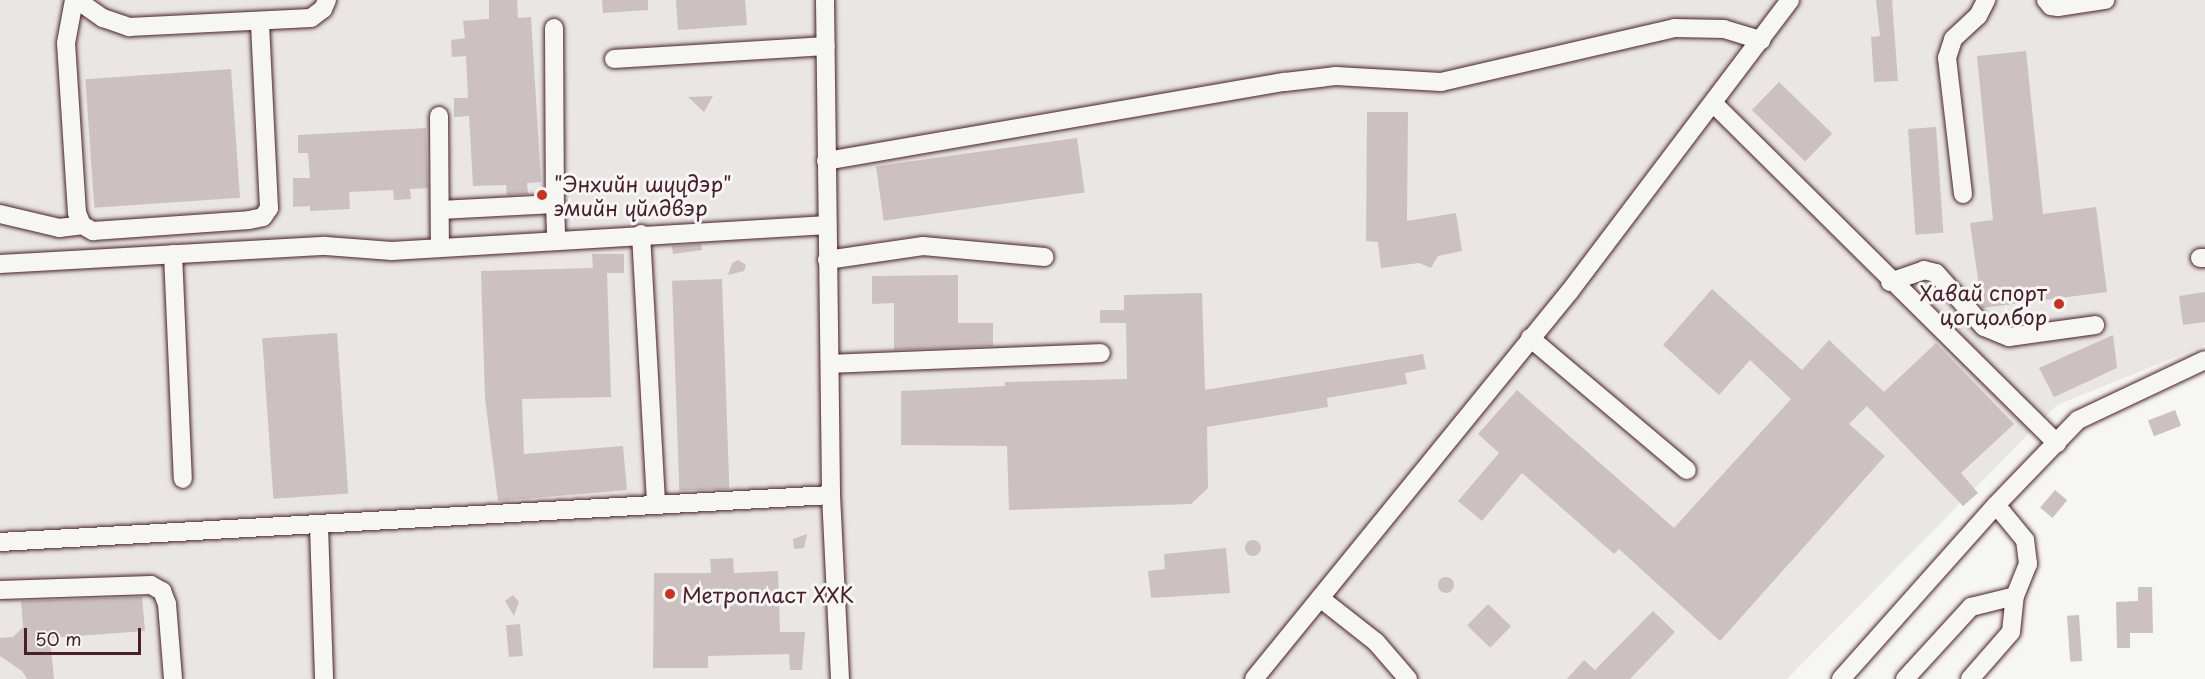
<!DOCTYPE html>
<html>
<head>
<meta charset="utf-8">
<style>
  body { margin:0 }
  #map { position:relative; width:2205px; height:679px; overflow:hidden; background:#f6f6f2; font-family:"Playpen Sans",sans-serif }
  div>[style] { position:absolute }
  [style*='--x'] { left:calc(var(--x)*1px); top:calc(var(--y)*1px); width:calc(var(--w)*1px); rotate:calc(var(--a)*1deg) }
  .built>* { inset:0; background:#e9e6e3 }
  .building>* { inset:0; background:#ccc1c0; transform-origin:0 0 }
  .round { border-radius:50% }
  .roads { filter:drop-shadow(0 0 2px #4a1f2b) drop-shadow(0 0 2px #4a1f2b) }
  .minor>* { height:18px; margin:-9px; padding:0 9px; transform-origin:9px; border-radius:9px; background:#f6f6f2 }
  .dots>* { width:16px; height:16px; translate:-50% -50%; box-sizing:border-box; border:3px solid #f6f6f2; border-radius:50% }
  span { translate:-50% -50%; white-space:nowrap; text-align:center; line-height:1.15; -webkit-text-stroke:6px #f6f6f2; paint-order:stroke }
  .poi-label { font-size:21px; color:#4a1f2b }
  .left { translate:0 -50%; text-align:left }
  .right { translate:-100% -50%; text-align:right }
  .scale { position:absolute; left:24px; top:628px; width:117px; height:27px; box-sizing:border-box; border:3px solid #4a1f2b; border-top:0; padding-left:8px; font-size:18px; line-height:21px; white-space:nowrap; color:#4a1f2b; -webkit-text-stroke:4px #f6f6f2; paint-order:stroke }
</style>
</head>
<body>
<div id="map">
  <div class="built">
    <i style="clip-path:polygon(0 0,2205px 0,2205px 345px,2057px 405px,1787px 679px,0 679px)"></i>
  </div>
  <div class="building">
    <i style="clip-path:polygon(489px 0,517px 0,518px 18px,531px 17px,541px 182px,527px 183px,528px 194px,507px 195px,506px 185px,473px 186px,469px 116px,454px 117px,454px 98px,468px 98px,466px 56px,452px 57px,451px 40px,465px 38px,463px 21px,489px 19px)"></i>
    <i style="clip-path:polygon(602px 0,648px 0,648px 10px,603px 13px)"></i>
    <i style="clip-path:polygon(676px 0,745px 0,747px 25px,678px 30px)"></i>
    <i style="clip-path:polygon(1876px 0,1892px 0,1898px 81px,1874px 82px,1871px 37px,1880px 36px)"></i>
    <i style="clip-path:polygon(2026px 51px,2043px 214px,2096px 207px,2107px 292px,1982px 308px,1970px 223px,1993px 220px,1977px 56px)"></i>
    <i style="left:231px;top:69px;width:129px;height:146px;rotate:86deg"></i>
    <i style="left:1779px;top:82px;width:74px;height:39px;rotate:44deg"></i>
    <i style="clip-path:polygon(713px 96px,704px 112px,688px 97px)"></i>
    <i style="clip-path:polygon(1367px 112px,1408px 112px,1407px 221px,1456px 213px,1462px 251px,1438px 256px,1431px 268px,1419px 263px,1381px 268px,1378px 242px,1366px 241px)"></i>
    <i style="left:1936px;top:127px;width:106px;height:28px;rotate:86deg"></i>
    <i style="clip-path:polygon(426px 128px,428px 188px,410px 189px,411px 199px,394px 200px,393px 190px,349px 192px,350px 209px,310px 211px,310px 206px,293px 207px,293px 178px,310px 178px,308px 153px,298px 153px,298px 135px)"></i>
    <i style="left:1077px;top:138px;width:55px;height:203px;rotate:82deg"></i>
    <i style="clip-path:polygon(701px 244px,702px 250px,673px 254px,672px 246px)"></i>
    <i style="clip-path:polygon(592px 254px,624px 254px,624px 273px,607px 273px,611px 397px,522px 399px,524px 454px,623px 446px,627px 490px,498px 501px,485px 398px,481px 271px,593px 268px)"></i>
    <i style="clip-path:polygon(738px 260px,746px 265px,744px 271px,728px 275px,732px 263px)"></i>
    <i style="clip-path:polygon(958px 275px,958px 323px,993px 323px,993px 346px,894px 350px,894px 303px,872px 304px,872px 276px)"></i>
    <i style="left:722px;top:279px;width:210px;height:50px;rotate:88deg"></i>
    <i style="clip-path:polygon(1712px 289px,1802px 370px,1829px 340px,1884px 392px,1936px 343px,2014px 424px,1961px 473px,1978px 493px,1963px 506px,1867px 406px,1849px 424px,1885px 456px,1720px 641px,1619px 549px,1614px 554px,1522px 473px,1482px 521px,1458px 501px,1499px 453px,1478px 434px,1517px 390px,1674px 528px,1791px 399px,1750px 360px,1719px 395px,1663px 345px)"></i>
    <i style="clip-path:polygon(2205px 292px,2205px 322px,2183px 325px,2179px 296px)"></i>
    <i style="clip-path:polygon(1202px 293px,1205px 390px,1423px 354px,1426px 369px,1405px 373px,1407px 384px,1327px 398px,1328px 407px,1207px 427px,1208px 488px,1191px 504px,1009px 510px,1007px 446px,901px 445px,901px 391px,1005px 386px,1005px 382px,1127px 379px,1126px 323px,1100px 323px,1100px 310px,1124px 310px,1124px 295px)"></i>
    <i style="left:337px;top:333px;width:161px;height:75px;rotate:86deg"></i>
    <i style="clip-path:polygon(2113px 335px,2117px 368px,2054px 397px,2039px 368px)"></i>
    <i style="left:2175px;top:410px;width:17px;height:29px;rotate:69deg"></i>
    <i style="left:2055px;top:490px;width:16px;height:23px;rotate:40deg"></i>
    <i style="clip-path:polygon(807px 534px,804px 548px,794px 549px,793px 539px)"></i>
    <i class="round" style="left:1245px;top:540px;width:16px;height:16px"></i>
    <i style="clip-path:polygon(1226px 548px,1230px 593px,1151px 598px,1148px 571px,1165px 569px,1164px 554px)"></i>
    <i style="clip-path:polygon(733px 558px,734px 573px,778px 571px,780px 632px,805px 632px,802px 670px,790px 670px,789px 654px,708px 656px,708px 668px,653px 668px,654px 573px,711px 573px,710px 559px)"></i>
    <i class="round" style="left:1438px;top:577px;width:16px;height:16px"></i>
    <i style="clip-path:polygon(2138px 587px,2152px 587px,2153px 633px,2130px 633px,2130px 648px,2117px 648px,2116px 602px,2138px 601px)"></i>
    <i style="clip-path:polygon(513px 595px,519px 602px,514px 616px,505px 601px)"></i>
    <i style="clip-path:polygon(142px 597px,145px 631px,50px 638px,54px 679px,27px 679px,22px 671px,0 656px,0 638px,13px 637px,23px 627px,21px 601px)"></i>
    <i style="left:1488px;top:604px;width:32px;height:30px;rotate:44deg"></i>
    <i style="clip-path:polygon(1653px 611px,1675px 632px,1630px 679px,1567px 679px,1584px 660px,1595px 670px)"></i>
    <i style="left:2079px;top:615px;width:46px;height:12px;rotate:86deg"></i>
    <i style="left:520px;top:624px;width:32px;height:14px;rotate:85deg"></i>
  </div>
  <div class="roads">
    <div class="minor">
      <i style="--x:74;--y:0;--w:44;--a:100.5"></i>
      <i style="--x:66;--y:43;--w:170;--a:86.3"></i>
      <i style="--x:77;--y:213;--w:13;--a:67"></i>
      <i style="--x:82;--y:225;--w:13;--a:29"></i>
      <i style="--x:93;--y:231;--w:156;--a:-4"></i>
      <i style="--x:249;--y:220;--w:14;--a:-12"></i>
      <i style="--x:263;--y:217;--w:11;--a:-56"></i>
      <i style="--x:269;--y:208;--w:187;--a:-92.8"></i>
      <i style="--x:77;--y:0;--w:32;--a:35"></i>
      <i style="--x:103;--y:18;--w:28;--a:19"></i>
      <i style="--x:129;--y:27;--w:182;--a:-2.8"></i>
      <i style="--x:311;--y:18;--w:15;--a:-37"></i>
      <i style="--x:323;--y:9;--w:10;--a:-66"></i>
      <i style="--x:825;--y:0;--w:495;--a:89.3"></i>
      <i style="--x:831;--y:495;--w:184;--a:87.2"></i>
      <i style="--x:2046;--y:0;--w:8;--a:50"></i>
      <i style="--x:2051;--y:6;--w:7;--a:8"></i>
      <i style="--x:2058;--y:7;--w:48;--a:-8.5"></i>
      <i style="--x:554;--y:28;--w:176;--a:89.7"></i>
      <i style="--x:614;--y:59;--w:212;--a:-3.5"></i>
      <i style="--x:1713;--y:103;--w:484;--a:44.7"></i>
      <i style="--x:439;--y:116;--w:130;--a:89.6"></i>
      <i style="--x:826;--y:161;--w:466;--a:-9.8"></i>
      <i style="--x:1285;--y:82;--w:51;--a:-6.7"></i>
      <i style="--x:1336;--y:76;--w:105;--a:3.3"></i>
      <i style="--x:1441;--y:82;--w:239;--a:-13"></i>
      <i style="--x:1674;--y:28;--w:50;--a:1.1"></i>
      <i style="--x:1724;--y:29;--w:39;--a:17"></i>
      <i style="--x:1963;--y:194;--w:137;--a:-96.7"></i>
      <i style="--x:1947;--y:58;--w:20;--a:-72"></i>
      <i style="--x:1953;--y:39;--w:34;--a:-43"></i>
      <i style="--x:1978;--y:16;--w:18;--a:-63"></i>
      <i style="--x:440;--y:210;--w:115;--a:-3"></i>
      <i style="--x:555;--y:204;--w:35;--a:88"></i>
      <i style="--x:0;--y:214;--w:61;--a:13.3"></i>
      <i style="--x:59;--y:228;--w:23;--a:-7"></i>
      <i style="--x:641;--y:234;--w:270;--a:86.8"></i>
      <i style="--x:173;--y:254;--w:225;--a:87.5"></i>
      <i style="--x:2200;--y:258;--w:5;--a:0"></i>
      <i style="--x:827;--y:260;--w:97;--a:-8.3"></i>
      <i style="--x:923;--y:246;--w:122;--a:5.2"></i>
      <i style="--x:0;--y:264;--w:326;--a:-3.2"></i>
      <i style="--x:326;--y:246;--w:66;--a:4.3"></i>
      <i style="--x:392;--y:251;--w:436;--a:-3.4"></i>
      <i style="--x:1890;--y:282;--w:36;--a:-19"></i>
      <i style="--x:1924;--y:270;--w:12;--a:14"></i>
      <i style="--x:1936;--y:273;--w:72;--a:48.4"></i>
      <i style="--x:1984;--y:327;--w:27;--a:22"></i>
      <i style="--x:2009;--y:337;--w:87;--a:-7.9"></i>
      <i style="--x:1530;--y:338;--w:205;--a:40.1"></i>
      <i style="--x:830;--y:364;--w:271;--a:-2.3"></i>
      <i style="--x:319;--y:526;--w:153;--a:88.1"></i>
      <i style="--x:0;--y:542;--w:832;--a:-3.24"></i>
      <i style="--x:0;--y:590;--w:151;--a:-1.9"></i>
      <i style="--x:151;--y:585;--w:13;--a:29"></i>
      <i style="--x:162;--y:591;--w:14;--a:69"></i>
      <i style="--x:167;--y:604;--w:75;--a:85.4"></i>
      <i style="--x:1320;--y:598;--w:71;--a:38.2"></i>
      <i style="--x:1376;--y:642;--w:49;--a:49.1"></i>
      <i style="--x:1254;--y:679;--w:500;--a:-50.84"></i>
      <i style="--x:1570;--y:291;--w:365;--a:-52.9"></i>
      <i style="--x:1841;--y:679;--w:233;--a:-48.3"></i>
      <i style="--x:1996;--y:505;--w:118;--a:-46"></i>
      <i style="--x:2078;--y:420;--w:140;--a:-25.3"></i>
      <i style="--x:1905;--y:679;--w:98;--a:-47.5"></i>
      <i style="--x:1971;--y:607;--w:45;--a:-14"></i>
      <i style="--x:1970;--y:679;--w:62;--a:-48.9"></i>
      <i style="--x:2011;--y:632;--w:36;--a:-84"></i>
      <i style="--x:2015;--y:596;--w:35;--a:-68"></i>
      <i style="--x:2028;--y:564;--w:24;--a:-97"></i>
      <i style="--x:2025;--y:540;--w:45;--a:-129.6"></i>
    </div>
  </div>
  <div class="dots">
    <i style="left:542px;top:195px;background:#c8321e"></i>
    <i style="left:2059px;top:304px;background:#c8321e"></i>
    <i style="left:670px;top:594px;background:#c8321e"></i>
  </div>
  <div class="poi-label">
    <span class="left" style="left:554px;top:195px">"Энхийн шүүдэр"<br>эмийн үйлдвэр</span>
    <span class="right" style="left:2047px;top:304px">Хавай спорт<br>цогцолбор</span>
    <span class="left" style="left:682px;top:594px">Метропласт ХХК</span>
  </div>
  <div class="scale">50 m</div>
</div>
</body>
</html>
